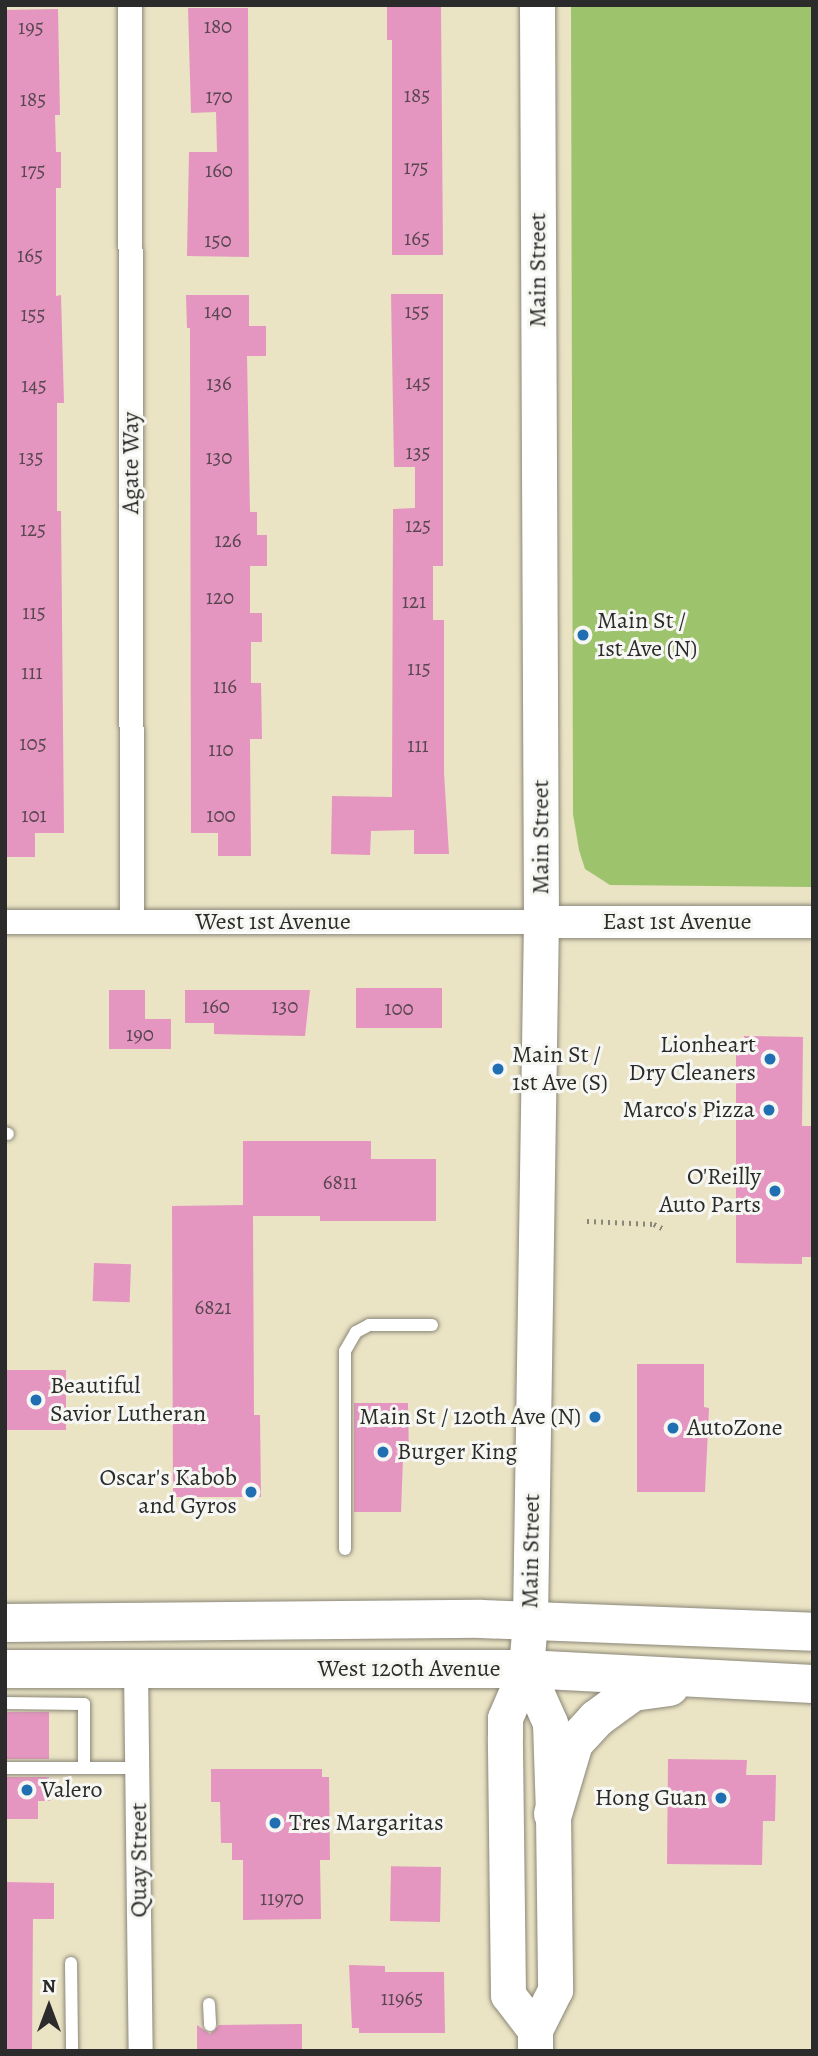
<!DOCTYPE html>
<html>
<head>
<meta charset="utf-8">
<style>
  body { margin:0 }
  #map { position:relative; width:818px; height:2056px; overflow:hidden; background:#eae3c4; font-family:Alegreya,serif }
  div>[style] { position:absolute }
  [style*='--x'] { left:calc(var(--x)*1px); top:calc(var(--y)*1px); width:calc(var(--w)*1px); rotate:calc(var(--a)*1deg) }
  .green>* { inset:0; background:#9dc36d }
  .building>* { inset:0; background:#e496c0; transform-origin:0 0 }
  .path>* { height:4.5px; margin-top:-2.25px; transform-origin:0; background:repeating-linear-gradient(90deg,#8a8778 0 2px,transparent 0 7px) }
  .roads { filter:drop-shadow(0 0 2px #8a8778) drop-shadow(0 0 2px #8a8778) }
  .service>* { height:12px; margin:-6px; padding:0 6px; transform-origin:6px; border-radius:6px; background:#fff }
  .minor>* { height:24px; margin:-12px; padding:0 12px; transform-origin:12px; border-radius:12px; background:#fff }
  .tertiary>* { height:32px; margin:-16px; padding:0 16px; transform-origin:16px; border-radius:16px; background:#fff }
  .secondary>* { height:35px; margin:-17.5px; padding:0 17.5px; transform-origin:17.5px; border-radius:17.5px; background:#fff }
  .primary>* { height:38px; margin:-19px; padding:0 19px; transform-origin:19px; border-radius:19px; background:#fff }
  .dots>* { width:19px; height:19px; translate:-50% -50%; box-sizing:border-box; border:4px solid #f6f6f2; border-radius:50% }
  span { translate:-50% -50%; white-space:nowrap; text-align:center; line-height:1.15; -webkit-text-stroke:6px #f6f6f2; paint-order:stroke }
  .number-label { font-size:21px; color:#594650 }
  .number-label span { -webkit-text-stroke-width:0 }
  .street-label { font-size:24px; color:#2b2b2b }
  .poi-label { font-size:24px; color:#2b2b2b }
  .left { translate:0 -50%; text-align:left }
  .right { translate:-100% -50%; text-align:right }
  .frame { position:absolute; inset:0; border:7px solid #2b2b2b; pointer-events:none }
  .north { position:absolute; left:14px; top:1972px; width:70px; height:70px; -webkit-text-stroke:5px #f6f6f2; paint-order:stroke; rotate:0deg; font-size:19px; font-weight:700; line-height:28px; text-align:center; color:#2b2b2b }
  .north::after { content:''; display:block; margin:auto; width:24px; height:32px; background:#2b2b2b; clip-path:polygon(50% 0,100% 100%,50% 72%,0 100%) }
</style>
</head>
<body>
<div id="map">
  <div class="green">
    <i style="clip-path:polygon(571px 5px,813px 5px,813px 887px,610px 885px,585px 869px,579px 850px,573px 814px)"></i>
  </div>
  <div class="building">
    <i style="clip-path:polygon(387px 6px,441px 6px,443px 255px,392px 255px,392px 40px,387px 40px)"></i>
    <i style="clip-path:polygon(188px 8px,248px 8px,249px 257px,187px 256px,189px 152px,217px 152px,216px 112px,191px 113px)"></i>
    <i style="clip-path:polygon(58px 9px,60px 115px,55px 115px,56px 152px,61px 152px,61px 188px,56px 188px,56px 296px,61px 295px,64px 403px,57px 403px,57px 511px,61px 511px,64px 833px,35px 833px,35px 857px,5px 857px,5px 10px)"></i>
    <i style="clip-path:polygon(391px 294px,443px 294px,443px 566px,433px 566px,433px 620px,444px 620px,444px 773px,449px 854px,414px 854px,414px 830px,371px 831px,370px 855px,331px 854px,332px 796px,392px 797px,393px 509px,415px 508px,415px 467px,394px 467px)"></i>
    <i style="clip-path:polygon(186px 295px,249px 295px,249px 326px,266px 326px,266px 356px,247px 356px,250px 512px,257px 512px,257px 535px,267px 535px,267px 566px,250px 566px,250px 613px,262px 613px,262px 642px,251px 642px,251px 683px,261px 683px,262px 739px,250px 739px,251px 856px,218px 856px,218px 833px,191px 833px,190px 328px,187px 328px)"></i>
    <i style="left:356px;top:988px;width:86px;height:40px"></i>
    <i style="clip-path:polygon(109px 990px,145px 990px,145px 1019px,171px 1019px,171px 1049px,109px 1049px)"></i>
    <i style="clip-path:polygon(185px 990px,310px 990px,305px 1036px,214px 1034px,214px 1023px,185px 1023px)"></i>
    <i style="clip-path:polygon(744px 1036px,803px 1037px,802px 1126px,813px 1126px,813px 1257px,802px 1257px,802px 1264px,736px 1263px,736px 1042px,744px 1042px)"></i>
    <i style="clip-path:polygon(243px 1141px,371px 1141px,371px 1159px,436px 1159px,436px 1221px,320px 1221px,320px 1216px,253px 1216px,254px 1415px,260px 1415px,261px 1497px,173px 1497px,172px 1206px,243px 1205px)"></i>
    <i style="left:94px;top:1263px;width:37px;height:38px;rotate:2deg"></i>
    <i style="clip-path:polygon(637px 1364px,704px 1364px,704px 1407px,709px 1408px,705px 1492px,637px 1492px)"></i>
    <i style="left:5px;top:1370px;width:61px;height:60px"></i>
    <i style="clip-path:polygon(354px 1403px,408px 1403px,409px 1458px,403px 1458px,401px 1512px,354px 1512px)"></i>
    <i style="left:5px;top:1712px;width:44px;height:47px"></i>
    <i style="clip-path:polygon(668px 1759px,747px 1760px,746px 1775px,776px 1775px,775px 1821px,763px 1821px,762px 1865px,667px 1864px)"></i>
    <i style="clip-path:polygon(211px 1769px,322px 1769px,322px 1777px,329px 1777px,330px 1860px,320px 1860px,321px 1919px,243px 1920px,243px 1860px,232px 1860px,232px 1843px,221px 1843px,220px 1802px,211px 1802px)"></i>
    <i style="clip-path:polygon(5px 1777px,49px 1777px,50px 1801px,38px 1801px,38px 1819px,5px 1819px)"></i>
    <i style="left:441px;top:1867px;width:55px;height:50px;rotate:91deg"></i>
    <i style="clip-path:polygon(5px 1882px,54px 1883px,54px 1919px,33px 1919px,32px 2051px,5px 2051px)"></i>
    <i style="clip-path:polygon(349px 1965px,385px 1966px,385px 1972px,444px 1972px,445px 2033px,359px 2033px,359px 2028px,352px 2028px)"></i>
    <i style="clip-path:polygon(302px 2024px,302px 2051px,197px 2051px,197px 2025px,210px 2034px,219px 2025px)"></i>
  </div>
  <div class="path">
    <i style="--x:587;--y:1221;--w:67;--a:2.6"></i>
    <i style="--x:654;--y:1224;--w:9;--a:27"></i>
  </div>
  <div class="roads">
    <div class="service">
      <i style="--x:5;--y:1133;--w:3;--a:18"></i>
      <i style="--x:345;--y:1549;--w:198;--a:-90"></i>
      <i style="--x:345;--y:1351;--w:22;--a:-60"></i>
      <i style="--x:356;--y:1332;--w:15;--a:-28"></i>
      <i style="--x:369;--y:1325;--w:63;--a:0"></i>
      <i style="--x:5;--y:1703;--w:79;--a:0.7"></i>
      <i style="--x:84;--y:1704;--w:64;--a:90"></i>
      <i style="--x:5;--y:1768;--w:133;--a:0"></i>
      <i style="--x:71;--y:1963;--w:88;--a:89.3"></i>
      <i style="--x:209;--y:2004;--w:21;--a:87"></i>
    </div>
    <div class="minor">
      <i style="--x:130;--y:5;--w:917;--a:89.88"></i>
      <i style="--x:5;--y:922;--w:536;--a:0"></i>
      <i style="--x:136;--y:1669;--w:382;--a:89.3"></i>
    </div>
    <div class="tertiary">
      <i style="--x:541;--y:922;--w:272;--a:0"></i>
    </div>
    <div class="secondary">
      <i style="--x:526;--y:1669;--w:59;--a:66"></i>
      <i style="--x:550;--y:1723;--w:91;--a:88.1"></i>
      <i style="--x:553;--y:1814;--w:176;--a:89.3"></i>
      <i style="--x:555;--y:1990;--w:45;--a:116.6"></i>
      <i style="--x:535;--y:2030;--w:21;--a:90"></i>
      <i style="--x:535;--y:2030;--w:44;--a:-127.6"></i>
      <i style="--x:508;--y:1995;--w:259;--a:-90.7"></i>
      <i style="--x:505;--y:1736;--w:18;--a:-90"></i>
      <i style="--x:505;--y:1718;--w:53;--a:-66.8"></i>
      <i style="--x:526;--y:1669;--w:49;--a:-85.3"></i>
      <i style="--x:530;--y:1620;--w:698;--a:-89.1"></i>
      <i style="--x:541;--y:922;--w:917;--a:-90.25"></i>
    </div>
    <div class="primary">
      <i style="--x:5;--y:1623;--w:476;--a:-0.5"></i>
      <i style="--x:481;--y:1619;--w:332;--a:2.2"></i>
      <i style="--x:5;--y:1669;--w:521;--a:0"></i>
      <i style="--x:526;--y:1669;--w:287;--a:3"></i>
      <i style="--x:553;--y:1814;--w:74;--a:-73.5"></i>
      <i style="--x:574;--y:1743;--w:33;--a:-47"></i>
      <i style="--x:596;--y:1719;--w:46;--a:-36.1"></i>
      <i style="--x:633;--y:1692;--w:37;--a:-8"></i>
    </div>
  </div>
  <div class="dots">
    <i style="left:583px;top:635px;background:#1f6fb2"></i>
    <i style="left:770px;top:1059px;background:#1f6fb2"></i>
    <i style="left:498px;top:1069px;background:#1f6fb2"></i>
    <i style="left:769px;top:1110px;background:#1f6fb2"></i>
    <i style="left:775px;top:1191px;background:#1f6fb2"></i>
    <i style="left:36px;top:1400px;background:#1f6fb2"></i>
    <i style="left:595px;top:1417px;background:#1f6fb2"></i>
    <i style="left:673px;top:1428px;background:#1f6fb2"></i>
    <i style="left:383px;top:1452px;background:#1f6fb2"></i>
    <i style="left:251px;top:1492px;background:#1f6fb2"></i>
    <i style="left:27px;top:1790px;background:#1f6fb2"></i>
    <i style="left:721px;top:1798px;background:#1f6fb2"></i>
    <i style="left:275px;top:1823px;background:#1f6fb2"></i>
  </div>
  <div class="number-label">
    <span style="left:218px;top:26px">180</span>
    <span style="left:31px;top:27px">195</span>
    <span style="left:417px;top:95px">185</span>
    <span style="left:219px;top:96px">170</span>
    <span style="left:33px;top:99px">185</span>
    <span style="left:416px;top:167px">175</span>
    <span style="left:33px;top:170px">175</span>
    <span style="left:219px;top:170px">160</span>
    <span style="left:417px;top:238px">165</span>
    <span style="left:218px;top:240px">150</span>
    <span style="left:30px;top:255px">165</span>
    <span style="left:218px;top:311px">140</span>
    <span style="left:417px;top:311px">155</span>
    <span style="left:33px;top:314px">155</span>
    <span style="left:418px;top:382px">145</span>
    <span style="left:219px;top:383px">136</span>
    <span style="left:34px;top:385px">145</span>
    <span style="left:418px;top:452px">135</span>
    <span style="left:31px;top:457px">135</span>
    <span style="left:219px;top:457px">130</span>
    <span style="left:418px;top:525px">125</span>
    <span style="left:33px;top:529px">125</span>
    <span style="left:228px;top:540px">126</span>
    <span style="left:220px;top:597px">120</span>
    <span style="left:414px;top:601px">121</span>
    <span style="left:34px;top:612px">115</span>
    <span style="left:419px;top:668px">115</span>
    <span style="left:32px;top:672px">111</span>
    <span style="left:225px;top:686px">116</span>
    <span style="left:33px;top:743px">105</span>
    <span style="left:418px;top:745px">111</span>
    <span style="left:221px;top:749px">110</span>
    <span style="left:34px;top:815px">101</span>
    <span style="left:221px;top:815px">100</span>
    <span style="left:216px;top:1006px">160</span>
    <span style="left:285px;top:1006px">130</span>
    <span style="left:399px;top:1008px">100</span>
    <span style="left:140px;top:1034px">190</span>
    <span style="left:340px;top:1182px">6811</span>
    <span style="left:213px;top:1307px">6821</span>
    <span style="left:282px;top:1898px">11970</span>
    <span style="left:402px;top:1998px">11965</span>
  </div>
  <div class="street-label">
    <span style="left:538px;top:270px;rotate:-90deg">Main Street</span>
    <span style="left:131px;top:463px;rotate:-90deg">Agate Way</span>
    <span style="left:541px;top:837px;rotate:-90deg">Main Street</span>
    <span style="left:273px;top:922px">West 1st Avenue</span>
    <span style="left:677px;top:922px">East 1st Avenue</span>
    <span style="left:531px;top:1551px;rotate:-89deg">Main Street</span>
    <span style="left:409px;top:1669px">West 120th Avenue</span>
    <span style="left:139px;top:1860px;rotate:-90deg">Quay Street</span>
  </div>
  <div class="poi-label">
    <span class="left" style="left:597px;top:635px">Main St /<br>1st Ave (N)</span>
    <span class="right" style="left:756px;top:1059px">Lionheart<br>Dry Cleaners</span>
    <span class="left" style="left:512px;top:1069px">Main St /<br>1st Ave (S)</span>
    <span class="right" style="left:755px;top:1110px">Marco's Pizza</span>
    <span class="right" style="left:761px;top:1191px">O'Reilly<br>Auto Parts</span>
    <span class="left" style="left:50px;top:1400px">Beautiful<br>Savior Lutheran</span>
    <span class="right" style="left:581px;top:1417px">Main St / 120th Ave (N)</span>
    <span class="left" style="left:687px;top:1428px">AutoZone</span>
    <span class="left" style="left:397px;top:1452px">Burger King</span>
    <span class="right" style="left:237px;top:1492px">Oscar's Kabob<br>and Gyros</span>
    <span class="left" style="left:41px;top:1790px">Valero</span>
    <span class="right" style="left:707px;top:1798px">Hong Guan</span>
    <span class="left" style="left:289px;top:1823px">Tres Margaritas</span>
  </div>
  <div class="frame"></div>
  <div class="north">N</div>
</div>
</body>
</html>
